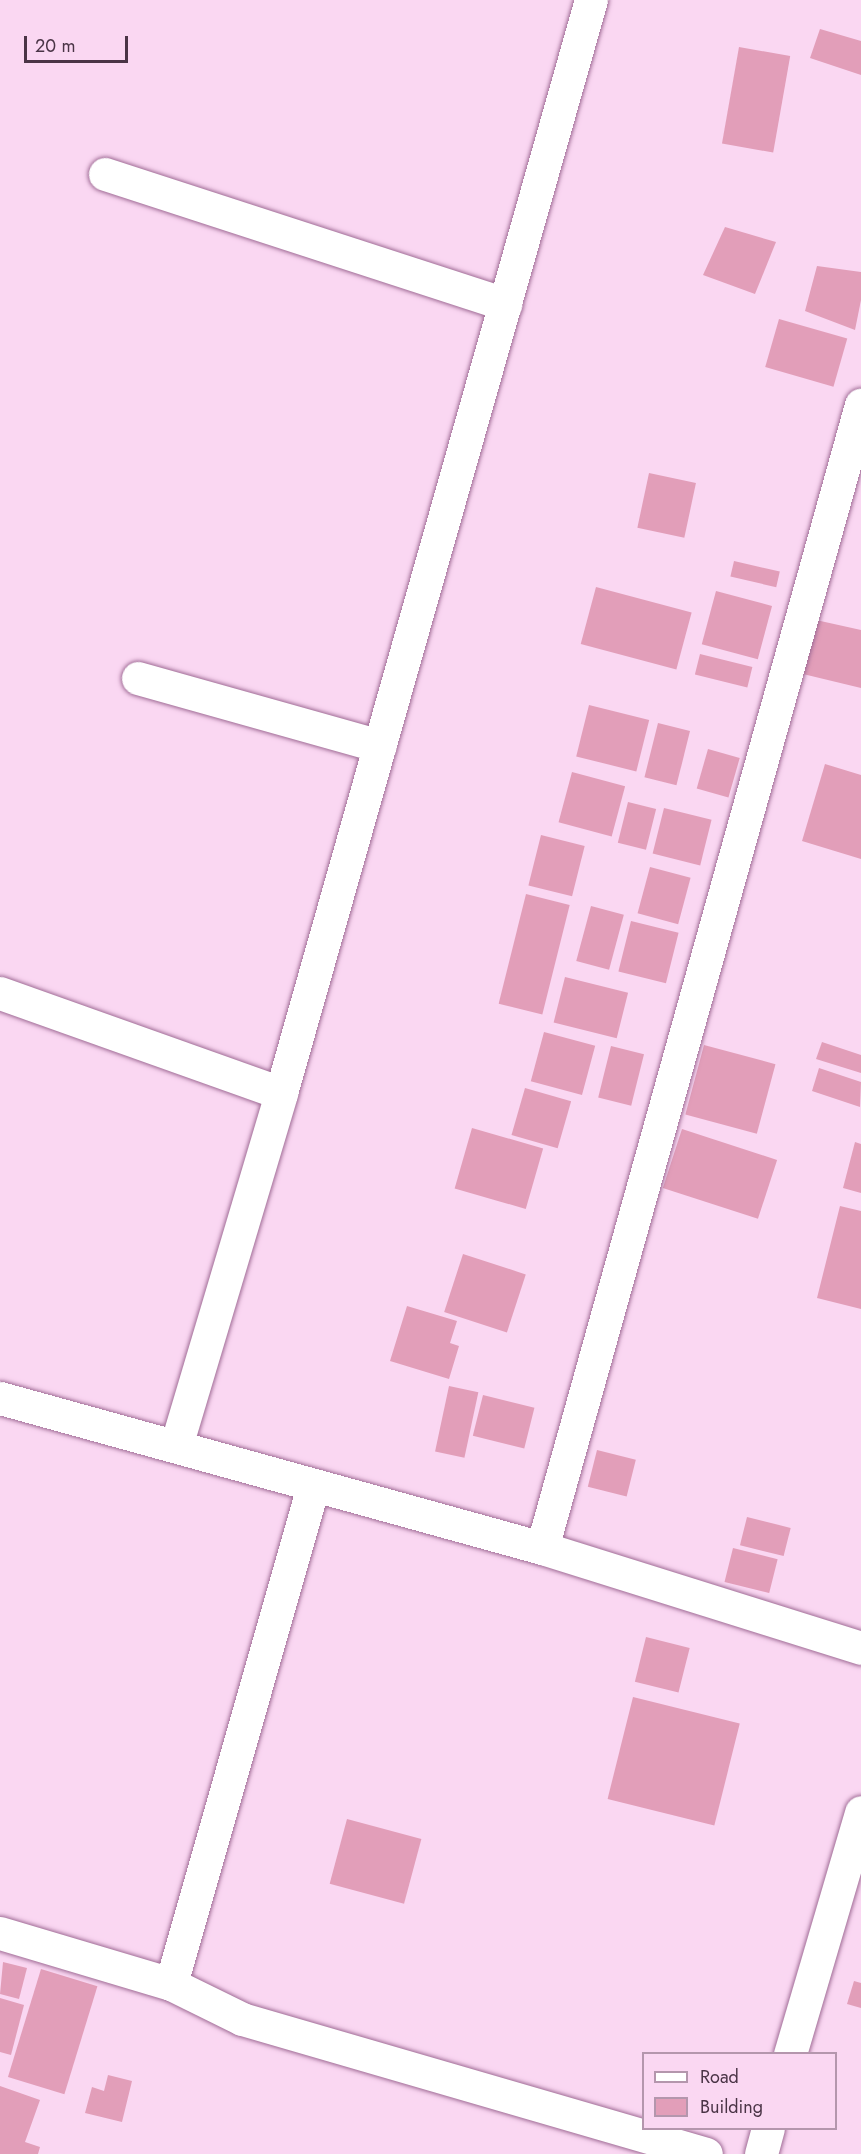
<!DOCTYPE html>
<html>
<head>
<meta charset="utf-8">
<style>
  body { margin:0 }
  #map { position:relative; width:861px; height:2154px; overflow:hidden; background:#fad7f2; font-family:Jost,sans-serif }
  div>[style] { position:absolute }
  [style*='--x'] { left:calc(var(--x)*1px); top:calc(var(--y)*1px); width:calc(var(--w)*1px); rotate:calc(var(--a)*1deg) }
  .building>* { inset:0; background:#e29eb9; transform-origin:0 0 }
  .roads { filter:drop-shadow(0 0 2px #a06c96) drop-shadow(0 0 2px #a06c96) }
  .minor>* { height:33px; margin:-16.5px; padding:0 16.5px; transform-origin:16.5px; border-radius:16.5px; background:#fff }
  span { translate:-50% -50%; white-space:nowrap; text-align:center; line-height:1.15; -webkit-text-stroke:4.5px #fad7f2; paint-order:stroke }
  .legend { position:absolute; left:642px; top:2052px; width:195px; height:78px; box-sizing:border-box; background:#fad7f2; border:2px solid #b496ad; margin:0; padding:8px 10px; list-style:none; font-size:18px; color:#4a3446 }
  .legend li { display:flex; align-items:center; gap:12px; height:30px }
  .legend b { width:30px; border:2px solid #b496ad }
  .scale { position:absolute; left:24px; top:36px; width:104px; height:27px; box-sizing:border-box; border:3px solid #4a3446; border-top:0; padding-left:8px; font-size:18px; line-height:21px; white-space:nowrap; color:#4a3446; -webkit-text-stroke:4px #fad7f2; paint-order:stroke }
</style>
</head>
<body>
<div id="map">
  <div class="building">
    <i style="clip-path:polygon(820px 29px,861px 41px,861px 75px,810px 58px)"></i>
    <i style="left:739px;top:47px;width:52px;height:98px;rotate:10deg"></i>
    <i style="clip-path:polygon(725px 227px,776px 242px,755px 294px,703px 275px)"></i>
    <i style="clip-path:polygon(817px 266px,861px 272px,861px 300px,855px 330px,805px 311px)"></i>
    <i style="left:779px;top:319px;width:71px;height:50px;rotate:16deg"></i>
    <i style="left:649px;top:473px;width:48px;height:56px;rotate:12deg"></i>
    <i style="left:734px;top:561px;width:47px;height:16px;rotate:13deg"></i>
    <i style="left:596px;top:587px;width:99px;height:59px;rotate:15deg"></i>
    <i style="left:716px;top:591px;width:58px;height:55px;rotate:15deg"></i>
    <i style="clip-path:polygon(816px 620px,861px 630px,861px 688px,803px 674px)"></i>
    <i style="left:700px;top:654px;width:54px;height:21px;rotate:14deg"></i>
    <i style="left:589px;top:705px;width:62px;height:53px;rotate:14deg"></i>
    <i style="left:658px;top:723px;width:33px;height:56px;rotate:14deg"></i>
    <i style="left:708px;top:749px;width:33px;height:41px;rotate:16deg"></i>
    <i style="clip-path:polygon(825px 764px,861px 775px,861px 859px,802px 841px)"></i>
    <i style="left:572px;top:772px;width:55px;height:52px;rotate:15deg"></i>
    <i style="left:628px;top:802px;width:29px;height:42px;rotate:14deg"></i>
    <i style="left:664px;top:808px;width:49px;height:47px;rotate:14deg"></i>
    <i style="left:541px;top:835px;width:45px;height:52px;rotate:14deg"></i>
    <i style="left:650px;top:867px;width:42px;height:48px;rotate:15deg"></i>
    <i style="left:526px;top:894px;width:45px;height:113px;rotate:14deg"></i>
    <i style="left:591px;top:906px;width:34px;height:57px;rotate:15deg"></i>
    <i style="left:631px;top:921px;width:49px;height:52px;rotate:14deg"></i>
    <i style="left:565px;top:977px;width:65px;height:47px;rotate:14deg"></i>
    <i style="left:544px;top:1032px;width:53px;height:51px;rotate:15deg"></i>
    <i style="clip-path:polygon(822px 1042px,861px 1055px,861px 1073px,816px 1059px)"></i>
    <i style="left:704px;top:1045px;width:74px;height:72px;rotate:15deg"></i>
    <i style="left:611px;top:1046px;width:34px;height:53px;rotate:14deg"></i>
    <i style="clip-path:polygon(819px 1068px,861px 1082px,860px 1107px,812px 1091px)"></i>
    <i style="left:525px;top:1088px;width:48px;height:49px;rotate:16deg"></i>
    <i style="left:472px;top:1128px;width:74px;height:63px;rotate:16deg"></i>
    <i style="left:682px;top:1129px;width:100px;height:62px;rotate:18deg"></i>
    <i style="clip-path:polygon(855px 1142px,861px 1144px,861px 1193px,843px 1188px)"></i>
    <i style="clip-path:polygon(840px 1206px,861px 1211px,861px 1309px,817px 1298px)"></i>
    <i style="left:463px;top:1254px;width:66px;height:61px;rotate:18deg"></i>
    <i style="clip-path:polygon(407px 1306px,457px 1321px,450px 1343px,459px 1346px,449px 1379px,390px 1361px)"></i>
    <i style="left:449px;top:1386px;width:30px;height:67px;rotate:12deg"></i>
    <i style="left:483px;top:1395px;width:53px;height:42px;rotate:14deg"></i>
    <i style="left:597px;top:1450px;width:40px;height:38px;rotate:14deg"></i>
    <i style="left:747px;top:1517px;width:45px;height:29px;rotate:14deg"></i>
    <i style="left:733px;top:1548px;width:46px;height:35px;rotate:14deg"></i>
    <i style="left:646px;top:1637px;width:45px;height:46px;rotate:14deg"></i>
    <i style="left:633px;top:1697px;width:110px;height:105px;rotate:14deg"></i>
    <i style="left:347px;top:1819px;width:77px;height:67px;rotate:15deg"></i>
    <i style="clip-path:polygon(3px 1962px,27px 1968px,19px 1999px,0 1994px)"></i>
    <i style="left:41px;top:1969px;width:59px;height:113px;rotate:17deg"></i>
    <i style="clip-path:polygon(854px 1981px,861px 1983px,861px 2008px,847px 2004px)"></i>
    <i style="clip-path:polygon(0 1998px,24px 2005px,11px 2055px,0 2052px)"></i>
    <i style="clip-path:polygon(108px 2075px,132px 2081px,122px 2122px,85px 2113px,92px 2087px,104px 2091px)"></i>
    <i style="clip-path:polygon(0 2086px,40px 2100px,25px 2142px,40px 2147px,38px 2154px,0 2154px)"></i>
  </div>
  <div class="roads">
    <div class="minor">
      <i style="--x:105;--y:174;--w:421;--a:18"></i>
      <i style="--x:138;--y:678;--w:251;--a:15.7"></i>
      <i style="--x:0;--y:993;--w:298;--a:19.6"></i>
      <i style="--x:0;--y:1398;--w:562;--a:15.47"></i>
      <i style="--x:542;--y:1548;--w:334;--a:17.4"></i>
      <i style="--x:176;--y:1446;--w:368;--a:-73.4"></i>
      <i style="--x:281;--y:1093;--w:1136;--a:-74.17"></i>
      <i style="--x:542;--y:1548;--w:1187;--a:-74.41"></i>
      <i style="--x:0;--y:1933;--w:178;--a:16.6"></i>
      <i style="--x:171;--y:1984;--w:79;--a:26.2"></i>
      <i style="--x:242;--y:2019;--w:483;--a:16.2"></i>
      <i style="--x:171;--y:1984;--w:518;--a:-74.08"></i>
      <i style="--x:790;--y:2054;--w:252;--a:-73.6"></i>
      <i style="--x:761;--y:2154;--w:27;--a:-75"></i>
    </div>
  </div>
  <ul class="legend">
  <li><b style="height:8px;background:#fff"></b>Road</li>
  <li><b style="height:16px;background:#e29eb9"></b>Building</li>
  </ul>
  <div class="scale">20 m</div>
</div>
</body>
</html>
